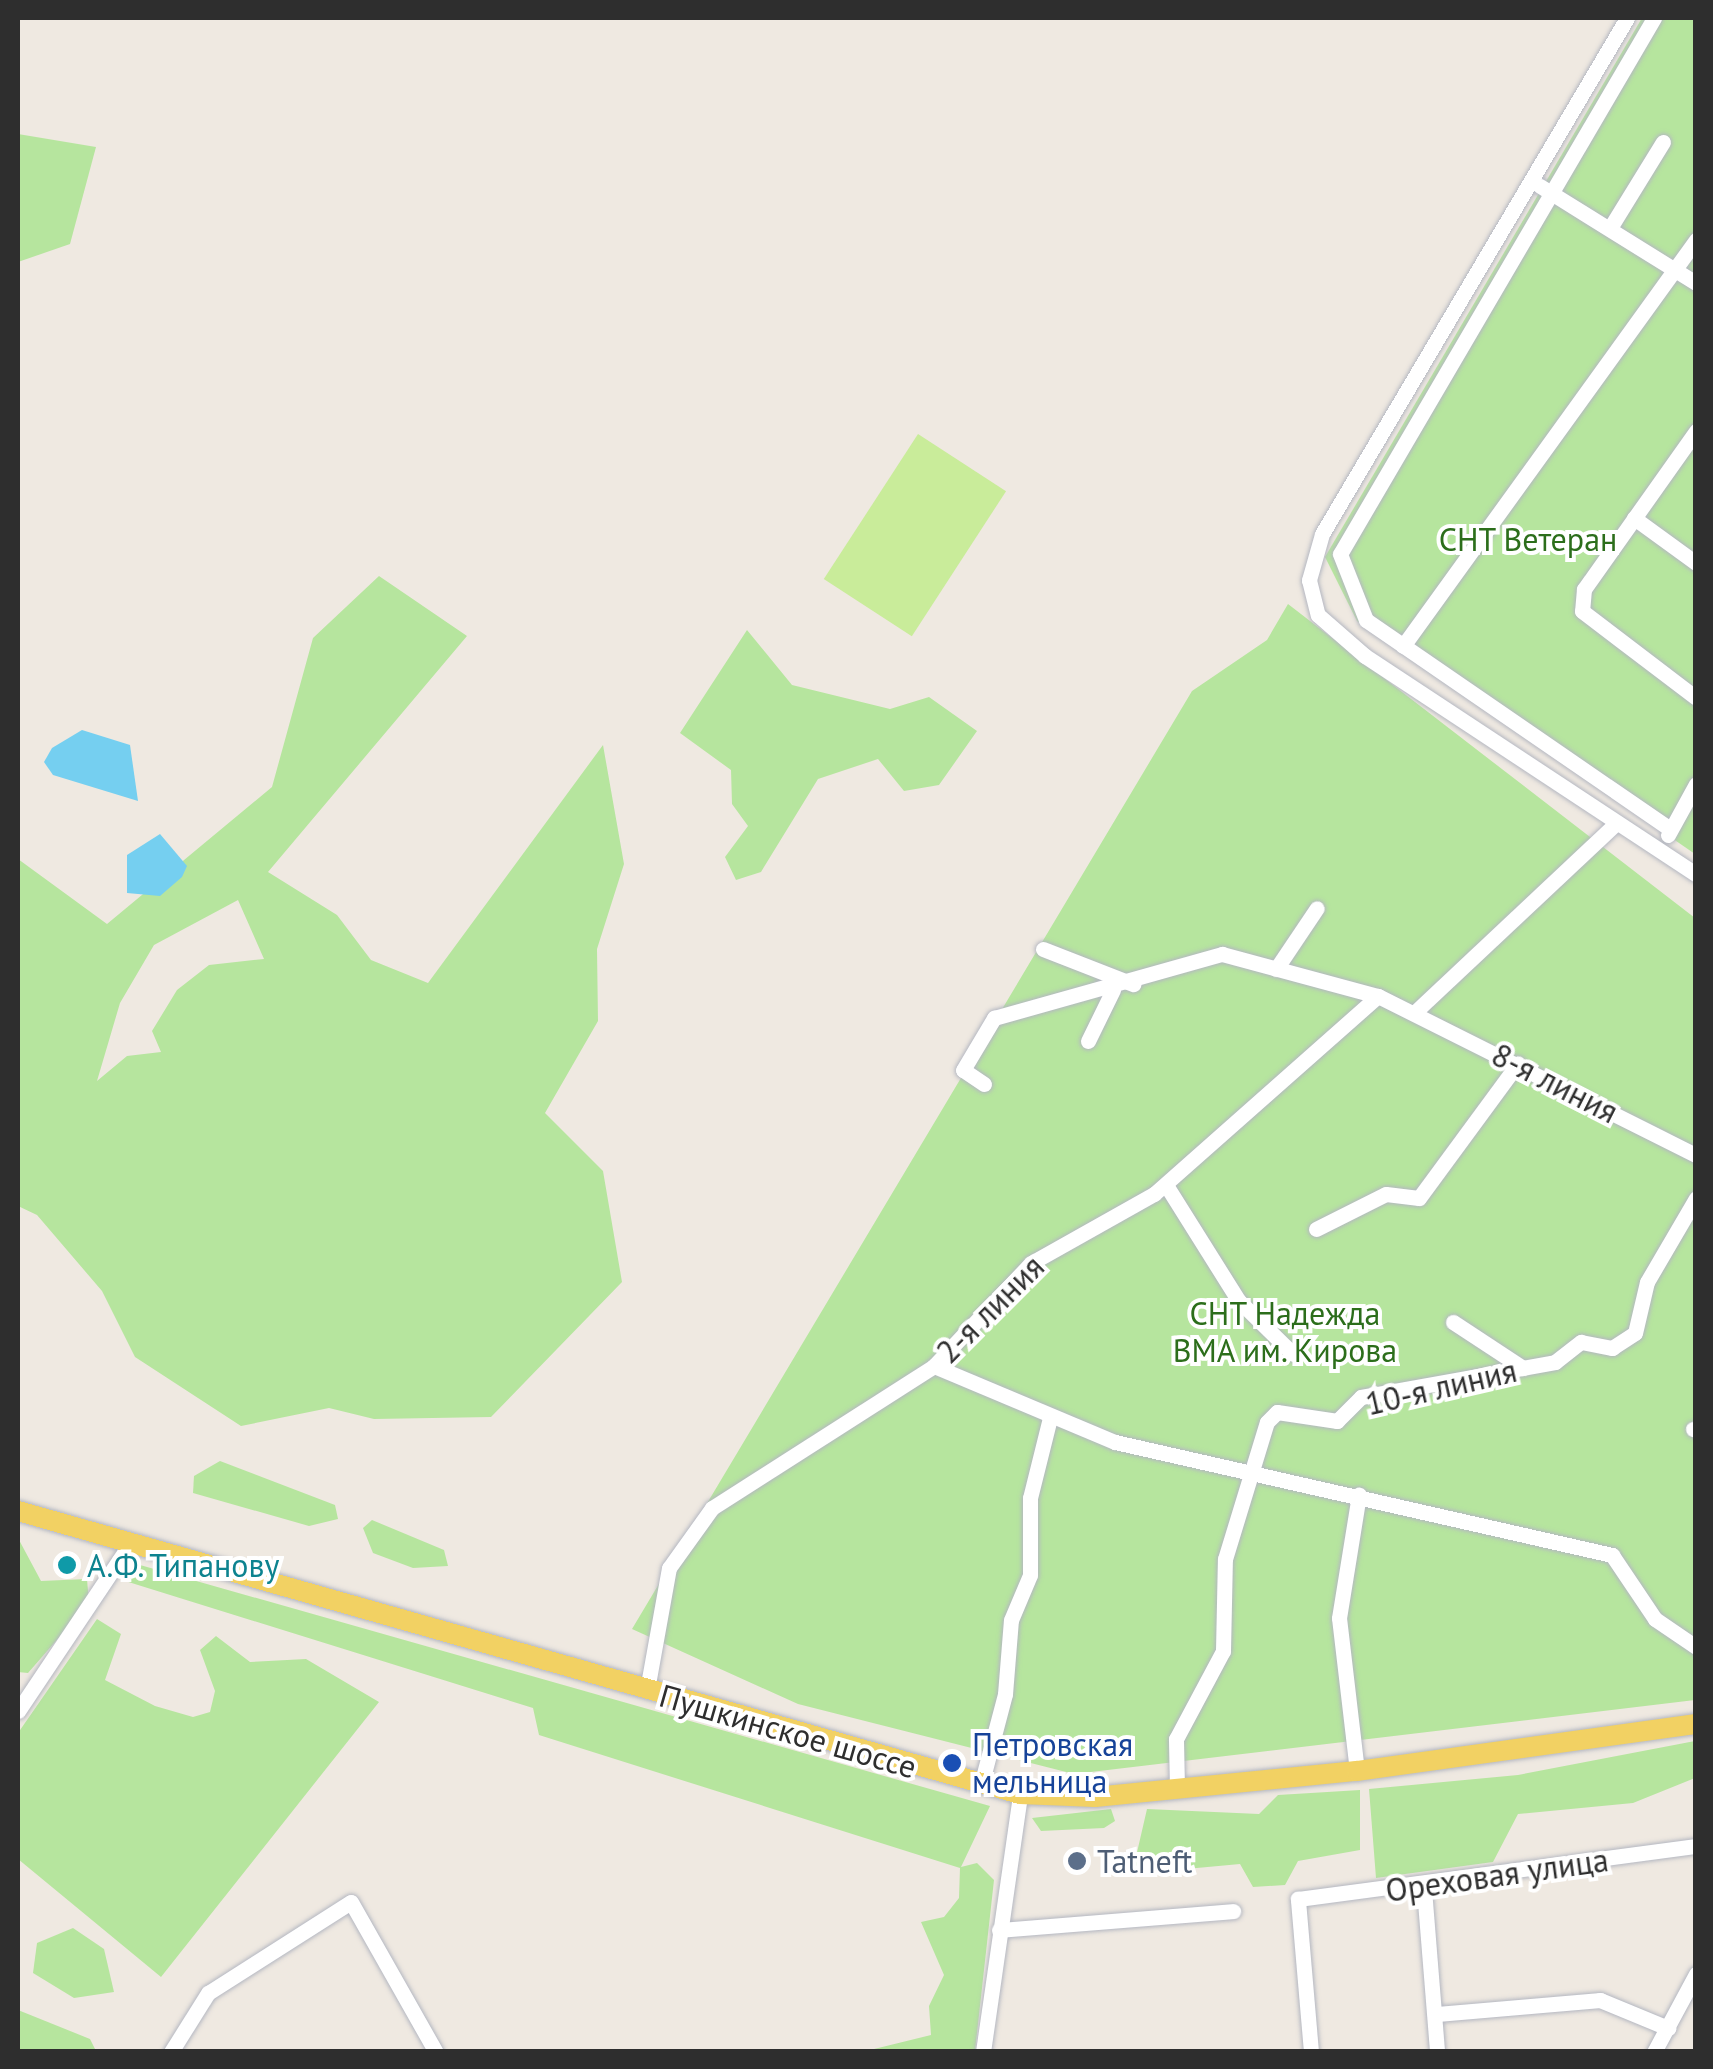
<!DOCTYPE html>
<html>
<head>
<meta charset="utf-8">
<style>
  body { margin:0 }
  #map { position:relative; width:1713px; height:2069px; overflow:hidden; background:#efe9e1; font-family:"PT Sans",sans-serif }
  div>[style] { position:absolute }
  [style*='--x'] { left:calc(var(--x)*1px); top:calc(var(--y)*1px); width:calc(var(--w)*1px); rotate:calc(var(--a)*1deg) }
  .green>* { inset:0; background:#b6e59e }
  .pitch>* { inset:0; background:#c9ec9a; transform-origin:0 0 }
  .water>* { inset:0; background:#75cff0 }
  .roads { filter:drop-shadow(0 0 2px #b4b7c1) drop-shadow(0 0 2px #b4b7c1) }
  .minor>* { height:15px; margin:-7.5px; padding:0 7.5px; transform-origin:7.5px; border-radius:7.5px; background:#fff }
  .major>* { height:20px; margin:-10px; padding:0 10px; transform-origin:10px; border-radius:10px; background:#f2d163 }
  .dots>* { width:28px; height:28px; translate:-50% -50%; box-sizing:border-box; border:5px solid #fff; border-radius:50% }
  span { translate:-50% -50%; white-space:nowrap; text-align:center; line-height:1.15; -webkit-text-stroke:8px #fff; paint-order:stroke }
  .park-label { font-size:32px; color:#2c6e1b }
  .street-label { font-size:32px; color:#2e2e2e }
  .culture-label { font-size:32px; color:#0d838f }
  .left { translate:0 -50%; text-align:left }
  .transit-label { font-size:32px; color:#164399 }
  .service-label { font-size:32px; color:#4e5e75 }
  .frame { position:absolute; inset:0; border:20px solid #2e2e2e; pointer-events:none }
</style>
</head>
<body>
<div id="map">
  <div class="green">
    <i style="clip-path:polygon(1642px 18px,1695px 18px,1695px 854px,1357px 621px,1325px 557px)"></i>
    <i style="clip-path:polygon(18px 134px,96px 147px,70px 244px,18px 262px)"></i>
    <i style="clip-path:polygon(evenodd,379px 576px,467px 636px,268px 872px,337px 915px,371px 960px,428px 983px,603px 745px,624px 864px,597px 949px,598px 1021px,545px 1113px,603px 1171px,622px 1282px,491px 1417px,374px 1419px,329px 1408px,241px 1426px,135px 1357px,102px 1291px,37px 1215px,18px 1206px,18px 859px,107px 924px,272px 787px,313px 638px,379px 576px,238px 900px,264px 959px,209px 965px,177px 990px,152px 1031px,161px 1052px,127px 1056px,97px 1081px,120px 1003px,154px 945px,238px 900px)"></i>
    <i style="clip-path:polygon(1288px 604px,1695px 918px,1695px 1700px,1074px 1774px,798px 1704px,632px 1629px,1192px 691px,1267px 640px)"></i>
    <i style="clip-path:polygon(747px 630px,792px 685px,890px 709px,929px 697px,977px 731px,939px 785px,904px 791px,878px 759px,818px 779px,761px 872px,736px 880px,725px 857px,748px 826px,732px 804px,731px 770px,680px 733px)"></i>
    <i style="clip-path:polygon(220px 1461px,335px 1505px,338px 1519px,309px 1526px,193px 1493px,194px 1476px)"></i>
    <i style="clip-path:polygon(372px 1520px,444px 1550px,448px 1566px,413px 1568px,373px 1553px,363px 1528px)"></i>
    <i style="clip-path:polygon(18px 1538px,41px 1581px,87px 1579px,89px 1603px,28px 1673px,18px 1672px)"></i>
    <i style="clip-path:polygon(133px 1563px,990px 1806px,961px 1867px,977px 1863px,994px 1880px,975px 2051px,866px 2051px,931px 2035px,929px 2006px,944px 1975px,921px 1922px,944px 1917px,959px 1898px,960px 1868px,539px 1735px,533px 1708px,122px 1580px)"></i>
    <i style="clip-path:polygon(97px 1619px,121px 1634px,105px 1680px,155px 1706px,193px 1717px,210px 1712px,215px 1691px,200px 1650px,216px 1636px,250px 1662px,306px 1659px,379px 1702px,161px 1977px,18px 1859px,18px 1733px)"></i>
    <i style="clip-path:polygon(1695px 1741px,1695px 1778px,1633px 1803px,1518px 1814px,1493px 1862px,1376px 1878px,1369px 1789px,1518px 1775px)"></i>
    <i style="clip-path:polygon(1360px 1790px,1360px 1850px,1298px 1861px,1285px 1885px,1253px 1887px,1240px 1864px,1132px 1874px,1147px 1809px,1259px 1814px,1278px 1795px)"></i>
    <i style="clip-path:polygon(1111px 1809px,1115px 1821px,1104px 1828px,1041px 1831px,1032px 1818px)"></i>
    <i style="clip-path:polygon(73px 1928px,104px 1949px,114px 1992px,74px 1998px,33px 1973px,37px 1943px)"></i>
    <i style="clip-path:polygon(18px 2010px,90px 2039px,96px 2051px,18px 2051px)"></i>
  </div>
  <div class="pitch">
    <i style="left:918px;top:434px;width:105px;height:173px;rotate:33deg"></i>
  </div>
  <div class="water">
    <i style="clip-path:polygon(82px 730px,130px 745px,138px 801px,53px 775px,44px 762px,52px 748px)"></i>
    <i style="clip-path:polygon(160px 834px,187px 866px,182px 877px,160px 896px,127px 893px,127px 855px)"></i>
  </div>
  <div class="roads">
    <div class="minor">
      <i style="--x:1627;--y:18;--w:599;--a:120.59"></i>
      <i style="--x:1322;--y:534;--w:48;--a:105.8"></i>
      <i style="--x:1309;--y:580;--w:36;--a:76"></i>
      <i style="--x:1318;--y:615;--w:62;--a:41.1"></i>
      <i style="--x:1365;--y:656;--w:396;--a:33.4"></i>
      <i style="--x:1654;--y:18;--w:621;--a:120.36"></i>
      <i style="--x:1340;--y:554;--w:71;--a:68.5"></i>
      <i style="--x:1366;--y:620;--w:369;--a:34.5"></i>
      <i style="--x:1540;--y:186;--w:184;--a:31.9"></i>
      <i style="--x:1610;--y:228;--w:101;--a:-58.4"></i>
      <i style="--x:1696;--y:431;--w:194;--a:125.3"></i>
      <i style="--x:1584;--y:589;--w:22;--a:95"></i>
      <i style="--x:1582;--y:611;--w:143;--a:37.3"></i>
      <i style="--x:1634;--y:518;--w:77;--a:36"></i>
      <i style="--x:1403;--y:646;--w:501;--a:-54.18"></i>
      <i style="--x:1668;--y:835;--w:58;--a:-61.2"></i>
      <i style="--x:1043;--y:949;--w:97;--a:21.3"></i>
      <i style="--x:1276;--y:969;--w:73;--a:-56.1"></i>
      <i style="--x:1414;--y:1013;--w:277;--a:-43.2"></i>
      <i style="--x:1088;--y:1041;--w:57;--a:-63.9"></i>
      <i style="--x:984;--y:1084;--w:25;--a:-146"></i>
      <i style="--x:963;--y:1070;--w:61;--a:-59.2"></i>
      <i style="--x:994;--y:1018;--w:237;--a:-15.7"></i>
      <i style="--x:1222;--y:954;--w:162;--a:15.1"></i>
      <i style="--x:1166;--y:1185;--w:136;--a:57.9"></i>
      <i style="--x:1238;--y:1300;--w:77;--a:44.5"></i>
      <i style="--x:1316;--y:1229;--w:78;--a:-26.6"></i>
      <i style="--x:1386;--y:1194;--w:33;--a:7"></i>
      <i style="--x:1419;--y:1198;--w:167;--a:-53.7"></i>
      <i style="--x:1453;--y:1322;--w:84;--a:33.3"></i>
      <i style="--x:934;--y:1366;--w:196;--a:22.8"></i>
      <i style="--x:1115;--y:1442;--w:510;--a:12.81"></i>
      <i style="--x:1612;--y:1555;--w:77;--a:56.1"></i>
      <i style="--x:1655;--y:1619;--w:50;--a:34.3"></i>
      <i style="--x:1693;--y:1429;--w:3;--a:18"></i>
      <i style="--x:647;--y:1690;--w:124;--a:-79.8"></i>
      <i style="--x:669;--y:1568;--w:74;--a:-54.4"></i>
      <i style="--x:712;--y:1508;--w:264;--a:-32.6"></i>
      <i style="--x:934;--y:1366;--w:141;--a:-46.7"></i>
      <i style="--x:1031;--y:1263;--w:141;--a:-29.3"></i>
      <i style="--x:1154;--y:1194;--w:299;--a:-41.5"></i>
      <i style="--x:1378;--y:996;--w:356;--a:26.6"></i>
      <i style="--x:18;--y:1711;--w:203;--a:-56.2"></i>
      <i style="--x:1357;--y:1771;--w:154;--a:-96.7"></i>
      <i style="--x:1339;--y:1618;--w:125;--a:-80.8"></i>
      <i style="--x:981;--y:1785;--w:94;--a:-75.2"></i>
      <i style="--x:1005;--y:1694;--w:74;--a:-85.4"></i>
      <i style="--x:1011;--y:1620;--w:49;--a:-67.1"></i>
      <i style="--x:1030;--y:1575;--w:77;--a:-90"></i>
      <i style="--x:1030;--y:1498;--w:82;--a:-76"></i>
      <i style="--x:1177;--y:1788;--w:49;--a:-91.2"></i>
      <i style="--x:1176;--y:1739;--w:100;--a:-61.9"></i>
      <i style="--x:1223;--y:1651;--w:92;--a:-88.8"></i>
      <i style="--x:1225;--y:1559;--w:143;--a:-73"></i>
      <i style="--x:1267;--y:1422;--w:14;--a:-45"></i>
      <i style="--x:1277;--y:1412;--w:61;--a:8.5"></i>
      <i style="--x:1337;--y:1421;--w:34;--a:-45"></i>
      <i style="--x:1361;--y:1397;--w:197;--a:-10.2"></i>
      <i style="--x:1555;--y:1362;--w:33;--a:-38"></i>
      <i style="--x:1581;--y:1342;--w:32;--a:11"></i>
      <i style="--x:1612;--y:1348;--w:27;--a:-33"></i>
      <i style="--x:1635;--y:1333;--w:52;--a:-76.8"></i>
      <i style="--x:1647;--y:1282;--w:97;--a:-59.7"></i>
      <i style="--x:1424;--y:1889;--w:164;--a:85.4"></i>
      <i style="--x:999;--y:1930;--w:235;--a:-4.6"></i>
      <i style="--x:1437;--y:2014;--w:164;--a:-4.9"></i>
      <i style="--x:1600;--y:2000;--w:74;--a:22.4"></i>
      <i style="--x:171;--y:2052;--w:70;--a:-57.9"></i>
      <i style="--x:208;--y:1993;--w:169;--a:-32.5"></i>
      <i style="--x:351;--y:1902;--w:172;--a:60.5"></i>
      <i style="--x:983;--y:2052;--w:261;--a:-81.8"></i>
      <i style="--x:1311;--y:2052;--w:154;--a:-94.9"></i>
      <i style="--x:1298;--y:1899;--w:402;--a:-7.6"></i>
      <i style="--x:1654;--y:2052;--w:89;--a:-61.7"></i>
    </div>
    <div class="major">
      <i style="--x:18;--y:1511;--w:1041;--a:15.77"></i>
      <i style="--x:1020;--y:1794;--w:75;--a:2.3"></i>
      <i style="--x:1095;--y:1797;--w:263;--a:-5.7"></i>
      <i style="--x:1357;--y:1771;--w:342;--a:-7.9"></i>
    </div>
  </div>
  <div class="dots">
    <i style="left:67px;top:1565px;background:#0f9aa8"></i>
    <i style="left:952px;top:1763px;background:#1a4fb4"></i>
    <i style="left:1077px;top:1861px;background:#5c6f8a"></i>
  </div>
  <div class="park-label">
    <span style="left:1528px;top:539px">СНТ Ветеран</span>
    <span style="left:1285px;top:1332px">СНТ Надежда<br>ВМА им. Кирова</span>
  </div>
  <div class="street-label">
    <span style="left:1555px;top:1083px;rotate:27deg">8-я линия</span>
    <span style="left:990px;top:1309px;rotate:-45deg">2-я линия</span>
    <span style="left:1441px;top:1387px;rotate:-13deg">10-я линия</span>
    <span style="left:788px;top:1731px;rotate:16deg">Пушкинское шоссе</span>
    <span style="left:1497px;top:1875px;rotate:-8deg">Ореховая улица</span>
  </div>
  <div class="culture-label">
    <span class="left" style="left:87px;top:1565px">А.Ф. Типанову</span>
  </div>
  <div class="transit-label">
    <span class="left" style="left:972px;top:1763px">Петровская<br>мельница</span>
  </div>
  <div class="service-label">
    <span class="left" style="left:1097px;top:1861px">Tatneft</span>
  </div>
  <div class="frame"></div>
</div>
</body>
</html>
